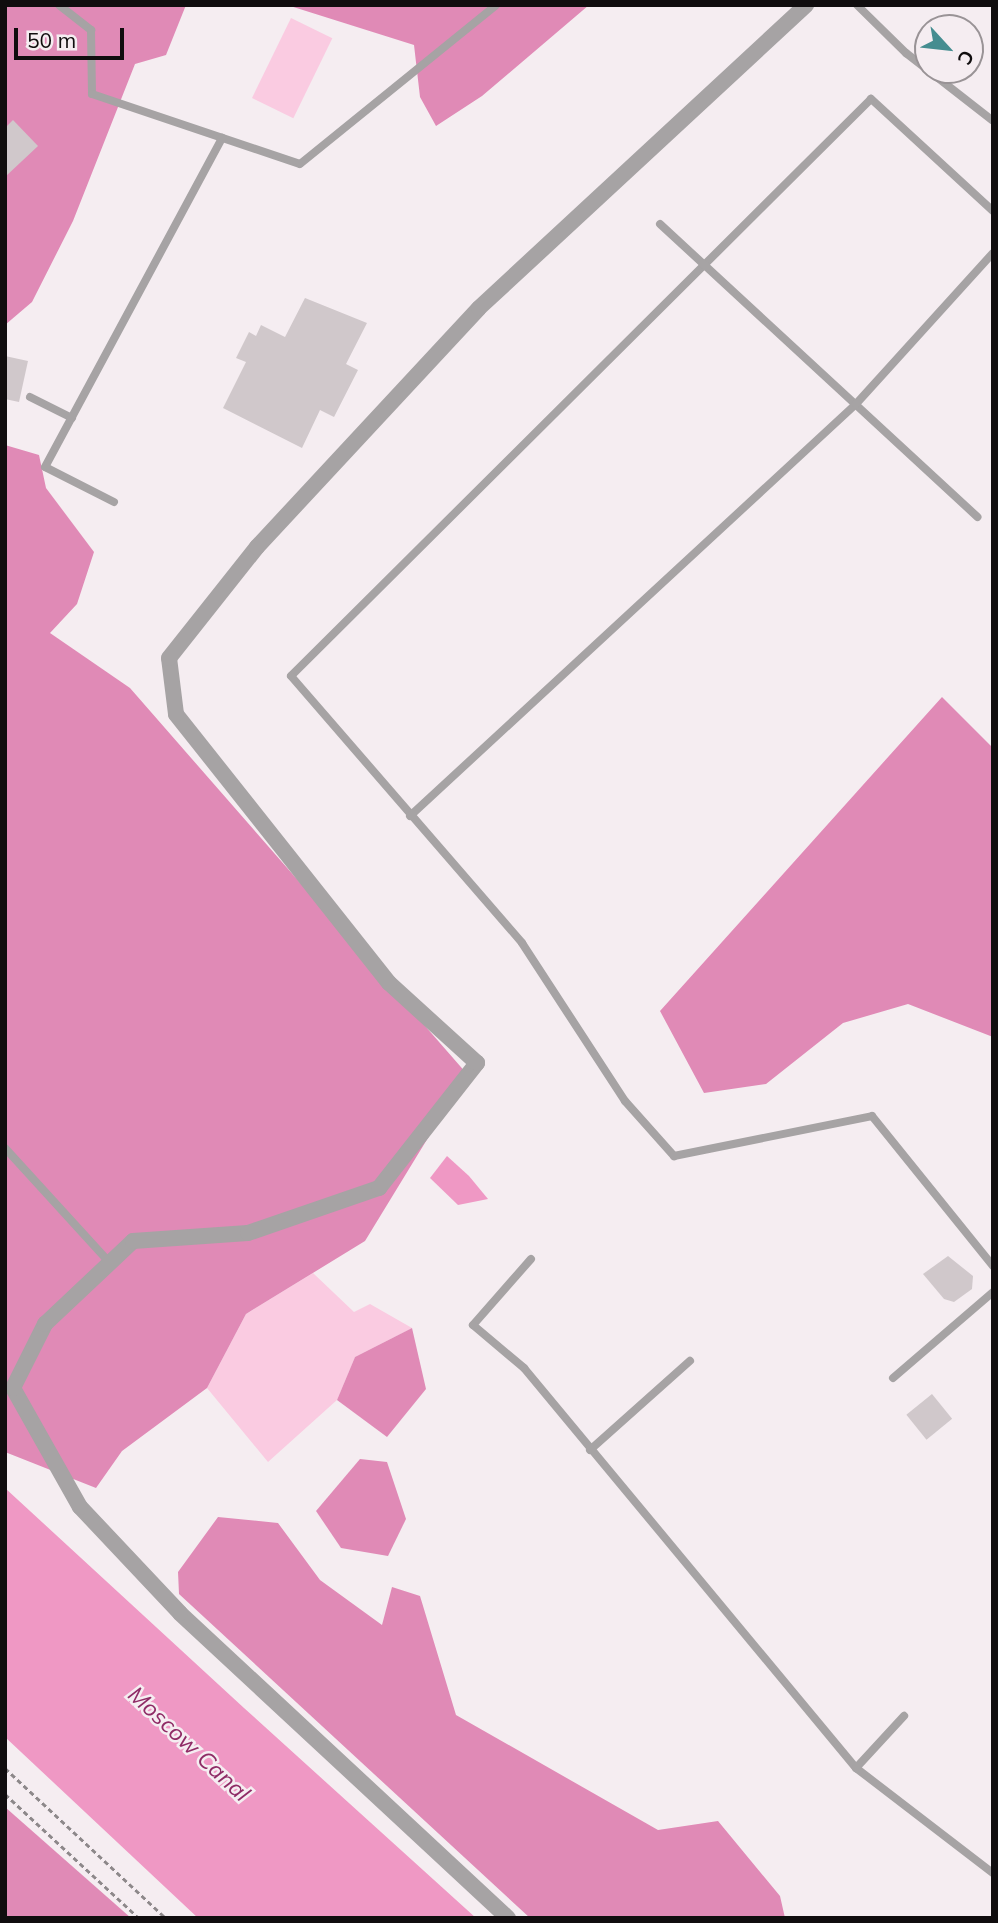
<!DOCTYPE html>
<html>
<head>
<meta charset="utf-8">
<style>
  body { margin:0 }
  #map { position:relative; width:998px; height:1923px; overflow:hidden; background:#f5edf1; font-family:Mulish,sans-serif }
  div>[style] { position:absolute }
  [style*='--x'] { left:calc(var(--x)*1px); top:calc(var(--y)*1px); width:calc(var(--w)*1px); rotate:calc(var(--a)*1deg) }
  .green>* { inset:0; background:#facbe1; transform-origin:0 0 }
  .forest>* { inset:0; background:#e08ab6 }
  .water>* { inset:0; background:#ef98c4 }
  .building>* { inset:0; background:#d0c8cb; transform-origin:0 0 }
  .path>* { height:2.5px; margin-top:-1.25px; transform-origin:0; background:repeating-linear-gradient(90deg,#8d888a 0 5px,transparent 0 8.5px) }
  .lane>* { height:8px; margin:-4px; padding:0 4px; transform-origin:4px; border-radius:4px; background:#a6a3a4 }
  .street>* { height:16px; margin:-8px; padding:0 8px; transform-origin:8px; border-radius:8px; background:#a6a3a4 }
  span { translate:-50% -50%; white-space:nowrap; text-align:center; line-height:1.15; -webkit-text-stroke:5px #f5edf1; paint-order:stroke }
  .water-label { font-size:23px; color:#8f2b66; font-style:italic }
  .frame { position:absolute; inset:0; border:7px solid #100d0e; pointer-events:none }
  .north { position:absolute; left:914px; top:14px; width:70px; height:70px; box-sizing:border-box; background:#f5edf1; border:2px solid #999396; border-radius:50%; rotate:117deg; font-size:19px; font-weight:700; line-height:28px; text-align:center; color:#100d0e }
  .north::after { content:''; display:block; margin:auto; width:24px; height:32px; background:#458d90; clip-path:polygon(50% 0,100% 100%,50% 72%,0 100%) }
  .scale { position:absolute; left:14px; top:28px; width:110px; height:32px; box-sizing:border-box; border:4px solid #100d0e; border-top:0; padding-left:9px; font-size:21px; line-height:24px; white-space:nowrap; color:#100d0e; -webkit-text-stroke:5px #f5edf1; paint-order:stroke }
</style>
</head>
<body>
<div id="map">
  <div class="green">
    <i style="left:291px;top:18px;width:46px;height:89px;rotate:26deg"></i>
    <i style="clip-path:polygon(313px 1273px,354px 1312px,370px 1304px,412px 1328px,355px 1357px,337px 1400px,268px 1462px,207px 1388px,246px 1314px)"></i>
  </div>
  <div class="forest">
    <i style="clip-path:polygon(5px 5px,186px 5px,166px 55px,135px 64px,73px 221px,32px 302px,5px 325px)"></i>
    <i style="clip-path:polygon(287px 5px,589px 5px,482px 96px,436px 126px,420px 97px,414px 45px)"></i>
    <i style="clip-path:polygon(5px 445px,39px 455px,46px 488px,94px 552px,77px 604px,50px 633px,130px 688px,467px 1074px,365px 1241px,246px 1314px,207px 1388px,122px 1451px,96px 1488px,5px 1452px)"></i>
    <i style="clip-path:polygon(942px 697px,993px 748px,993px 1037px,908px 1004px,843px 1023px,766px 1084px,704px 1093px,660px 1011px)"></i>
    <i style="clip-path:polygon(412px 1328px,426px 1389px,387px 1437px,337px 1400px,355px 1357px)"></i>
    <i style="clip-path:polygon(360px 1459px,387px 1462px,406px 1519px,388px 1556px,341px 1548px,316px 1511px)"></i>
    <i style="clip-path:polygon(218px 1517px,278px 1523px,320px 1580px,382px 1625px,392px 1587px,420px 1596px,456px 1715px,658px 1830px,718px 1821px,780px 1896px,785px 1918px,530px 1918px,179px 1594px,178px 1572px)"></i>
    <i style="clip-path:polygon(5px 1807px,131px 1918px,5px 1918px)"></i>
  </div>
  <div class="water">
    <i style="clip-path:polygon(447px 1156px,469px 1176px,488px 1199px,458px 1205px,430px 1178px)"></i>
    <i style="clip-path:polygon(5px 1488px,244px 1708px,476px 1918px,198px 1918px,5px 1737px)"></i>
  </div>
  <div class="building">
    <i style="clip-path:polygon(13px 120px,38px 146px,5px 177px,5px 128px)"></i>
    <i style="clip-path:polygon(305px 298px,367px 323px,346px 364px,358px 370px,334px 417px,320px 410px,302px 448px,223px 408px,246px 362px,236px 358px,249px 332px,256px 336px,261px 325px,285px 337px)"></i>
    <i style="clip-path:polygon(5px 356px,28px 361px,19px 402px,5px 399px)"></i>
    <i style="clip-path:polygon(948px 1256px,973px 1276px,972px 1289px,954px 1302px,944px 1299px,923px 1274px)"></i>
    <i style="left:932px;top:1394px;width:32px;height:33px;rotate:51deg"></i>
  </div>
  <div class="path">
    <i style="--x:5;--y:1768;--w:220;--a:43"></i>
    <i style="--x:5;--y:1794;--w:183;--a:42.8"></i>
  </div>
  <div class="lane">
    <i style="--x:59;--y:5;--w:41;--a:38"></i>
    <i style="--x:91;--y:30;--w:64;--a:89.1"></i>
    <i style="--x:92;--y:94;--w:219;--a:18.6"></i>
    <i style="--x:300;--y:164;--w:252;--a:-39"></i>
    <i style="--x:857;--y:5;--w:69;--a:44.4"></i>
    <i style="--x:906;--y:53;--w:110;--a:38"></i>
    <i style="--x:993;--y:211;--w:166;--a:-137.4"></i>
    <i style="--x:871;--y:99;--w:818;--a:135.15"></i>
    <i style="--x:291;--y:676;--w:353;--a:49.1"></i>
    <i style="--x:522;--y:943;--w:189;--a:56.9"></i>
    <i style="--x:625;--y:1101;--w:74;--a:48.3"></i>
    <i style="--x:674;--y:1156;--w:202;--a:-11.4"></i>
    <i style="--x:872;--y:1116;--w:193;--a:51.1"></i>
    <i style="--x:660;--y:224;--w:432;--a:42.7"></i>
    <i style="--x:30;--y:397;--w:47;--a:26.6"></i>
    <i style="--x:114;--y:502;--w:77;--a:-153.1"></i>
    <i style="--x:45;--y:467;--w:374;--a:-61.7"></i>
    <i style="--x:410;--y:816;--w:607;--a:-42.73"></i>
    <i style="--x:856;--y:404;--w:204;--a:-47.8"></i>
    <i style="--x:5;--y:1148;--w:156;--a:47.6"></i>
    <i style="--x:531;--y:1259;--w:88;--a:131.3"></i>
    <i style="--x:473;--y:1325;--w:67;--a:40.1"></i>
    <i style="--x:524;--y:1368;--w:520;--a:50.31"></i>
    <i style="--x:856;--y:1768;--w:173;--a:37.5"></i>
    <i style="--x:893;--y:1378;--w:132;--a:-40.7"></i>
    <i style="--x:590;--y:1450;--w:134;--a:-41.7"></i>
    <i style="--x:856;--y:1768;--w:71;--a:-47.3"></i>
  </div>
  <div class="street">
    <i style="--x:508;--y:1918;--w:448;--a:-137.1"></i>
    <i style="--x:180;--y:1613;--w:146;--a:-133.3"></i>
    <i style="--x:80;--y:1507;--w:137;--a:-119.4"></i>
    <i style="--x:13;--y:1388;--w:72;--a:-63.4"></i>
    <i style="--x:45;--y:1324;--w:121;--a:-43.3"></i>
    <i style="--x:133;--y:1241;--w:115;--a:-4"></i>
    <i style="--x:248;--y:1233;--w:139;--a:-19"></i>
    <i style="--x:379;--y:1188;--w:159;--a:-51.9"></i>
    <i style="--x:477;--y:1063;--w:119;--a:-137.7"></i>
    <i style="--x:389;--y:983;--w:343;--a:-128.4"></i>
    <i style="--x:176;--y:714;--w:56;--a:-97.1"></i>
    <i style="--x:169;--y:658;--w:142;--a:-51.6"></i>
    <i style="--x:257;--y:547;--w:326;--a:-47.1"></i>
    <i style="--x:479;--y:308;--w:446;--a:-42.8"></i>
  </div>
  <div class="water-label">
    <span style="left:189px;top:1744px;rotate:43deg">Moscow Canal</span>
  </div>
  <div class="frame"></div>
  <div class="north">С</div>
  <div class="scale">50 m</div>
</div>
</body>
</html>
